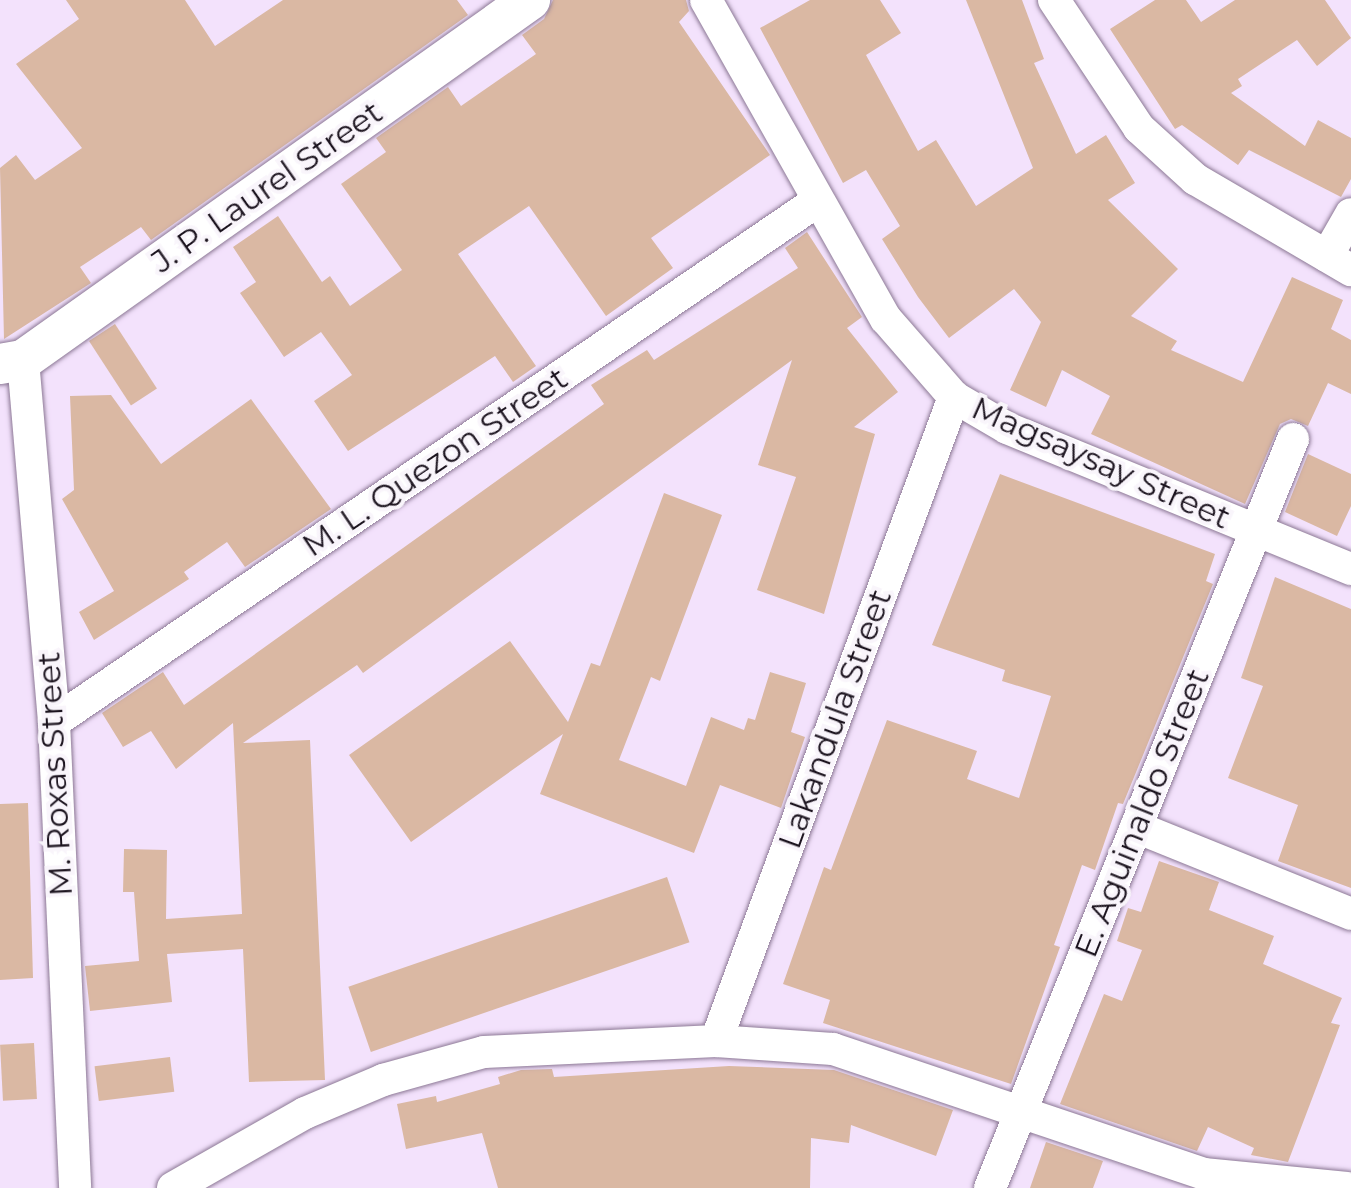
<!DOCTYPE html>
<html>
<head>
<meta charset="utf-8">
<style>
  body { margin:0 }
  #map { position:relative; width:1351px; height:1188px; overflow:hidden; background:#f3e2fc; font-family:Montserrat,sans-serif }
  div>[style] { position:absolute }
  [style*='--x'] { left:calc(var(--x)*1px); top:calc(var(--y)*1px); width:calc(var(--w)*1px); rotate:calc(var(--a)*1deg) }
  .building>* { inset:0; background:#dab8a3; transform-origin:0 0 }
  .roads { filter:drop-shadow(0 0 2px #8c7895) drop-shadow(0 0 2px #8c7895) }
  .minor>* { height:32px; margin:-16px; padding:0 16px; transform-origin:16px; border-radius:16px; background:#fff }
  .tertiary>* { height:40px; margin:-20px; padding:0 20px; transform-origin:20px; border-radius:20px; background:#fff }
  span { translate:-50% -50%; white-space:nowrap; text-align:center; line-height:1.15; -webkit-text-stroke:8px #f9f5fb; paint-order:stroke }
  .street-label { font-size:32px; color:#1c141f }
</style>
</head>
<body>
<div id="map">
  <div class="building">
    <i style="clip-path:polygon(66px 0,185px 0,215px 46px,283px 0,457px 0,468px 15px,151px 240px,141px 227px,80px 267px,91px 283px,4px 339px,0 168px,16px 155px,35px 180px,82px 148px,16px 64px,79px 19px)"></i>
    <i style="clip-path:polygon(553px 0,686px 0,689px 11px,679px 22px,770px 155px,651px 238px,673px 268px,606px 316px,529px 206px,458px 254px,536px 366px,513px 382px,495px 356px,348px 451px,314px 401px,352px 375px,321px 332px,284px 357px,240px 293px,256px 282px,233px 247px,278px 216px,322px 282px,330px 276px,350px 306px,402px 270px,341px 184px,386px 152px,376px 138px,448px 87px,461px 106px,536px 54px,522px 35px,544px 19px)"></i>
    <i style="clip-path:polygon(810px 0,880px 0,901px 33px,866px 55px,918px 151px,936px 140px,976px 206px,1033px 168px,966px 0,1022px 0,1044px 59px,1034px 63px,1076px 154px,1106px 135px,1135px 183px,1108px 200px,1178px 269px,1131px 316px,1177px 341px,1171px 350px,1243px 382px,1292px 277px,1343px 300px,1331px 329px,1351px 340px,1351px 394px,1328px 383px,1308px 426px,1291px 419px,1280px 424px,1245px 504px,1091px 434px,1110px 396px,1062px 370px,1046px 407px,1010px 390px,1041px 322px,1014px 289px,949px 338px,918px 297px,882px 239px,900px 226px,866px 170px,843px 183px,760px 28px)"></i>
    <i style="clip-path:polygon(1155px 0,1186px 0,1201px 22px,1235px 0,1325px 0,1351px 38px,1317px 66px,1297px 40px,1238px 79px,1242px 86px,1231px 93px,1305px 146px,1318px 120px,1351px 138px,1351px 179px,1341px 197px,1249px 150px,1238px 165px,1182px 125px,1175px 129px,1110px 29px)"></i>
    <i style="clip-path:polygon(807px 232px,862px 317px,847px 328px,898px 392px,854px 427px,875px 434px,824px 614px,757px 590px,796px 477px,758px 465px,792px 360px,363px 673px,357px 665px,243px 743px,310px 740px,325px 1080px,249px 1082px,243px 949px,167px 954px,172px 1002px,90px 1011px,85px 966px,139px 961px,134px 892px,123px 892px,124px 849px,167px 850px,166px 919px,242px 914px,233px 723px,176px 769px,151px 731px,123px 747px,102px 713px,163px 672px,184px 705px,604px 404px,591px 385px,647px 350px,654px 360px,798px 268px,785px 248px)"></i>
    <i style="left:115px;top:324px;width:77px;height:31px;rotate:57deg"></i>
    <i style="clip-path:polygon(111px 395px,161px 464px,251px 399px,331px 509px,245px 567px,227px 542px,184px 572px,189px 579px,94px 640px,79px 612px,114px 591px,62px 499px,74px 490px,70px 396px)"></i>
    <i style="clip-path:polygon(1308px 454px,1351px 474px,1351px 506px,1337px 536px,1285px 512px)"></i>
    <i style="clip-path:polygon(1000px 474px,1215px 554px,1206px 581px,1213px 584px,1123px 804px,1118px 803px,1095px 870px,1082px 865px,1054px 945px,1060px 947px,1011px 1084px,823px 1023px,830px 1000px,783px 984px,824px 867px,831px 870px,887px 720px,977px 751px,967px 779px,1019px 798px,1051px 696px,1002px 681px,1005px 670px,932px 645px)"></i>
    <i style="clip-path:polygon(664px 493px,722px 515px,660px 681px,651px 677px,619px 760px,686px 786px,711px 717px,744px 730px,748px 718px,755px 720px,770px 672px,806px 683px,791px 732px,805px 737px,781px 808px,720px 785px,694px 853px,540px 794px,563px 734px,411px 842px,349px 755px,510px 641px,568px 722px,591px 663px,600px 666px)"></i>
    <i style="clip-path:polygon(1275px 577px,1351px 609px,1351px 888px,1278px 861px,1298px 805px,1228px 778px,1263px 686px,1241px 678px)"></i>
    <i style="clip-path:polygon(28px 803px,33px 978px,0 980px,0 804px)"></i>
    <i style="clip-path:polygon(1159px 861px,1219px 882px,1209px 910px,1274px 936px,1263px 964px,1342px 998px,1331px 1023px,1340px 1025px,1288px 1162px,1251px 1155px,1254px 1148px,1208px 1127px,1197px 1151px,1060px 1104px,1104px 994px,1122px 1001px,1142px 950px,1117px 941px,1128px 908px,1141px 912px)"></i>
    <i style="left:667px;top:877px;width:69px;height:337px;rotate:71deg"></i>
    <i style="left:34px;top:1043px;width:56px;height:34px;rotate:87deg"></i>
    <i style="left:170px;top:1057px;width:35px;height:76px;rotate:83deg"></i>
    <i style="clip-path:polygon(729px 1066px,834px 1070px,953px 1110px,936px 1156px,851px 1125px,849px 1143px,811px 1138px,810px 1188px,498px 1188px,482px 1133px,406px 1149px,397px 1104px,436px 1096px,437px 1102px,500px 1084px,498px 1077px,521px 1070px,552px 1069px,554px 1077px)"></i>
    <i style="clip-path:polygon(1046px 1142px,1103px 1161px,1093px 1188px,1030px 1188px)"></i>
  </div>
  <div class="roads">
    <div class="minor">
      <i style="--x:706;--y:0;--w:366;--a:60.6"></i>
      <i style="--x:886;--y:319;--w:103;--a:48.9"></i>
      <i style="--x:954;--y:397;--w:61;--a:30.3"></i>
      <i style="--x:1007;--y:428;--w:372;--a:22.3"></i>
      <i style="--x:1054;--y:0;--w:154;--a:56.4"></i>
      <i style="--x:1139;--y:128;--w:76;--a:42.3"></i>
      <i style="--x:1195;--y:179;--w:181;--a:30.3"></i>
      <i style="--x:1327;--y:256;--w:48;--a:-60.3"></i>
      <i style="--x:23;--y:360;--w:363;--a:85.1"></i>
      <i style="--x:54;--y:722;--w:466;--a:87.4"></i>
      <i style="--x:54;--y:722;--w:923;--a:-34.31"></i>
      <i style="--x:1136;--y:827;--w:232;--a:22"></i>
      <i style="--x:716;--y:1041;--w:687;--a:-69.72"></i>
      <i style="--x:173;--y:1188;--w:152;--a:-29.6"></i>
      <i style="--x:305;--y:1113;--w:85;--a:-22.9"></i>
      <i style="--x:383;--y:1080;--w:105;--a:-15.5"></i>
      <i style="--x:484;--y:1052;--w:232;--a:-2.7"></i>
      <i style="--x:716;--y:1041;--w:117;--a:3.9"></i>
      <i style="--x:833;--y:1049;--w:391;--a:18.6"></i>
      <i style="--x:1204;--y:1174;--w:143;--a:5.6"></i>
      <i style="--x:990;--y:1188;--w:808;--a:-67.97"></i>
    </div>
    <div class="tertiary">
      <i style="--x:0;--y:364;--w:23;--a:-10"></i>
      <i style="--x:23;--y:360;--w:622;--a:-35.38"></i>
    </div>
  </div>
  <div class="street-label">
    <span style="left:267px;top:187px;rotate:-35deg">J. P. Laurel Street</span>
    <span style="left:435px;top:462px;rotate:-34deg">M. L. Quezon Street</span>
    <span style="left:1101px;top:463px;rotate:24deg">Magsaysay Street</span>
    <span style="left:835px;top:719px;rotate:-70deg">Lakandula Street</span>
    <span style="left:55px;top:774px;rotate:-93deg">M. Roxas Street</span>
    <span style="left:1142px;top:813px;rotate:-68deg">E. Aguinaldo Street</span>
  </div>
</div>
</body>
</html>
